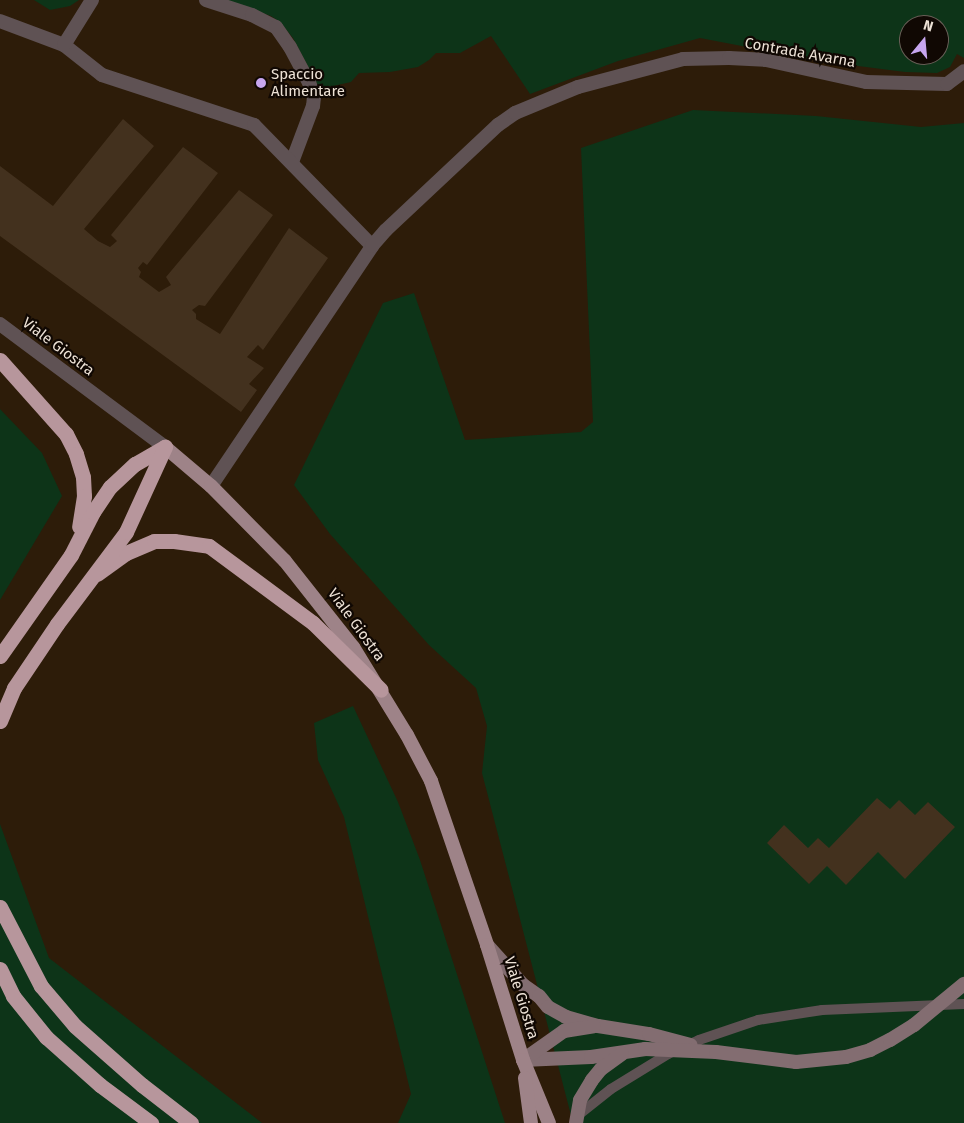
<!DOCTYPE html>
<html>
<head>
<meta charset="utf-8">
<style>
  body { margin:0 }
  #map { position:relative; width:964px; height:1123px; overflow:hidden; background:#2d1c09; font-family:"Fira Sans",sans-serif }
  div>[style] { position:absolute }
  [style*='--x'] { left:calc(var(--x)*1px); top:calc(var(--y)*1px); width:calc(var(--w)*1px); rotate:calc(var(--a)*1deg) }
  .green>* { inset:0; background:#0d3418 }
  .building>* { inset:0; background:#43311e }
  .service>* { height:10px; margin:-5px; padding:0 5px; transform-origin:5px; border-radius:5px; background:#5f5254 }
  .minor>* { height:14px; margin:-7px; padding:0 7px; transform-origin:7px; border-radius:7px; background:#5f5254 }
  .tertiary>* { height:14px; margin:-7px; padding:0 7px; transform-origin:7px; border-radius:7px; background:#5f5254 }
  .secondary>* { height:14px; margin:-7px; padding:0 7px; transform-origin:7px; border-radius:7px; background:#836d71 }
  .primary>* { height:14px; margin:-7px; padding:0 7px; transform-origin:7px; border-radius:7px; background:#9e8388 }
  .motorway>* { height:15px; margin:-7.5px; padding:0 7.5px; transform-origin:7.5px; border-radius:7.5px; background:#b7969c }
  .dots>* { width:14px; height:14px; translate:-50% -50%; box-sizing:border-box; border:2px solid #100803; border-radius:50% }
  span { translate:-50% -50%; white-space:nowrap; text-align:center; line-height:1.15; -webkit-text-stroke:4.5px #100803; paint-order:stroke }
  .street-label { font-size:15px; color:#ede2d6 }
  .poi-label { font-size:15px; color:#ede2d6 }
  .left { translate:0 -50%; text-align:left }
  .north { position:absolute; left:899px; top:15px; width:50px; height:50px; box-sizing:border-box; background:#100803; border:1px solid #685f57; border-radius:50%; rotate:17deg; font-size:14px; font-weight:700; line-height:20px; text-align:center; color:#ede2d6 }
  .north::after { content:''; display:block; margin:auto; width:18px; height:22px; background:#c7a6ef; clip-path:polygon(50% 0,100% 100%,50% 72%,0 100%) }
</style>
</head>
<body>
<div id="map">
  <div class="green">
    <i style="clip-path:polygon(34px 0,79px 0,70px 6px,50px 10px)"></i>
    <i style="clip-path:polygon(evenodd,225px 0,964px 0,964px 58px,957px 54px,950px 67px,937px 73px,905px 72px,819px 61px,700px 38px,618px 61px,530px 94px,491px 36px,460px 53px,436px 53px,429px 60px,418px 67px,390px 72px,359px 73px,351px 82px,320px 89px,293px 38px,280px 22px,271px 16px,225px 0,909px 25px,939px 25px,939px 55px,909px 55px,909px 25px)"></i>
    <i style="clip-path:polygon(693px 110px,816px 116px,921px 127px,964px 123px,964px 1123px,573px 1123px,482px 773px,487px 726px,476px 688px,429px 645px,330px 534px,294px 485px,383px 303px,414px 293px,465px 440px,581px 432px,593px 422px,581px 148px)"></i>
    <i style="clip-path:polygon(0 409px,42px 453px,62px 496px,0 600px)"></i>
    <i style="clip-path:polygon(353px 706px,398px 802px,420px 860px,505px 1123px,398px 1123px,411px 1094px,344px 817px,318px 760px,314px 723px)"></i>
    <i style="clip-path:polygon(0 824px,49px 958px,262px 1123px,0 1123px)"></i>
  </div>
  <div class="building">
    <i style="clip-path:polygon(123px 119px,154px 146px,84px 229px,98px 241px,110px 247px,117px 241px,111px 235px,183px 147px,218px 173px,147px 265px,143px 262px,138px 268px,141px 272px,139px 277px,159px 292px,171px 285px,166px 277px,239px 190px,273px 215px,205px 306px,199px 305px,192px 310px,196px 314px,196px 319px,220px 334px,289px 228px,328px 258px,263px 350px,258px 345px,247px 357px,264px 368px,249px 384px,257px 390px,241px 412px,0 236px,0 166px,53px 206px)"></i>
    <i style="clip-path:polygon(877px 798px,890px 809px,899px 800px,915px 815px,928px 802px,955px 827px,905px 879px,878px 852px,846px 885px,827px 866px,809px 884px,767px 843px,784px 825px,808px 848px,818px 838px,829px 848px)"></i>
  </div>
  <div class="service">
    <i style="--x:577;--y:1116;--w:43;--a:-38.5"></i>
    <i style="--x:611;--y:1089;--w:67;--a:-31.6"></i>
    <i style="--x:668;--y:1054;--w:34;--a:-24"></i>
    <i style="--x:699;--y:1040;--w:62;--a:-18.7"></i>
    <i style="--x:758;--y:1020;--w:65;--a:-8.9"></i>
    <i style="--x:822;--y:1010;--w:142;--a:-2.4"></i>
  </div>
  <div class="minor">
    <i style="--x:206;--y:0;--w:48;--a:18.1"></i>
    <i style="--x:252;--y:15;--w:27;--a:27"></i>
    <i style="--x:276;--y:27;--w:24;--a:55"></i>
    <i style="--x:290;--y:47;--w:40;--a:62"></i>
    <i style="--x:309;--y:82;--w:16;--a:72"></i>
    <i style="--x:314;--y:97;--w:9;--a:96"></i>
    <i style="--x:313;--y:106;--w:60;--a:110.6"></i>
    <i style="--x:0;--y:21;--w:68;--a:20.6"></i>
    <i style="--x:64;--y:45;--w:48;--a:38.3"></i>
    <i style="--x:102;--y:75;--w:160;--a:18.2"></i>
    <i style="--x:254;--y:125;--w:169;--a:45.7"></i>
    <i style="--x:64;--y:45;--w:53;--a:-58.1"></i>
    <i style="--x:211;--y:486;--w:289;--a:-56.1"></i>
    <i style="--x:372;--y:246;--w:21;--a:-49"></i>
    <i style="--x:386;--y:230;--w:154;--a:-43.2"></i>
    <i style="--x:498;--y:125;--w:21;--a:-35"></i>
    <i style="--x:515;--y:113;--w:68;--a:-22.4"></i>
    <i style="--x:578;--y:87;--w:109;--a:-14.9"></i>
    <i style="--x:683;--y:59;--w:46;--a:-1.2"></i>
    <i style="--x:729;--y:58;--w:37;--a:3"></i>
    <i style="--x:766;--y:60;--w:102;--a:12.4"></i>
    <i style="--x:866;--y:82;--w:81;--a:1.4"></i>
    <i style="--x:947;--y:84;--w:21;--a:-37"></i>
  </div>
  <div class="tertiary">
    <i style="--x:0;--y:324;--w:206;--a:36.7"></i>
  </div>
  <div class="secondary">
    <i style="--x:487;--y:945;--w:54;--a:48"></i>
    <i style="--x:523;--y:985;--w:19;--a:35"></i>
    <i style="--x:539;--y:996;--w:14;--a:51"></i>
    <i style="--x:548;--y:1007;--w:21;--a:29"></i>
    <i style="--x:566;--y:1017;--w:33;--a:16"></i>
    <i style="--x:598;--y:1026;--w:52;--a:8.9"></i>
    <i style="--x:649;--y:1034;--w:43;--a:14.7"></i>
    <i style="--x:523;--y:1060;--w:68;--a:-2.5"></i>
    <i style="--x:591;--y:1057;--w:55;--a:-8.4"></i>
    <i style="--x:645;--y:1049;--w:71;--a:2.4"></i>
    <i style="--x:716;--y:1052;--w:81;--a:7.1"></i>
    <i style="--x:796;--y:1062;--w:50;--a:-5.7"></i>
    <i style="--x:846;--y:1057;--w:25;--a:-16"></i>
    <i style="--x:870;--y:1050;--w:22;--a:-27"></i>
    <i style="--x:890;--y:1040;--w:28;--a:-32"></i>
    <i style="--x:914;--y:1025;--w:65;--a:-39.4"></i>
    <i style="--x:523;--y:1060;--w:50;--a:-35.3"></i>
    <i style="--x:564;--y:1031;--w:30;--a:-9"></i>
    <i style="--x:576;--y:1123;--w:23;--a:-80"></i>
    <i style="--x:580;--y:1100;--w:23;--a:-59"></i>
    <i style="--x:592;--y:1080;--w:14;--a:-51"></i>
    <i style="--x:601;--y:1069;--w:26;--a:-36"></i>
  </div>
  <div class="primary">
    <i style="--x:165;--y:447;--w:60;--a:40.3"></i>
    <i style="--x:211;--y:486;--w:105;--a:45.4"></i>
    <i style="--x:285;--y:561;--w:110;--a:51.7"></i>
    <i style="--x:353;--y:647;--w:103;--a:58.5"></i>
    <i style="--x:407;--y:735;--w:52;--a:62.4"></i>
    <i style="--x:431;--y:781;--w:173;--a:71.1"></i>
    <i style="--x:487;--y:945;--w:121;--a:72.6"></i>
    <i style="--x:523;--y:1060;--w:68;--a:67.6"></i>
    <i style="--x:525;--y:1078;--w:45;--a:82.4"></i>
  </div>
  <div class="motorway">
    <i style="--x:0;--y:360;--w:99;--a:48.3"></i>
    <i style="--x:66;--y:434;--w:22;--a:63"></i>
    <i style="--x:76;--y:454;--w:24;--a:73"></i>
    <i style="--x:83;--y:477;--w:19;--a:87"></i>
    <i style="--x:84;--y:496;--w:31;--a:99"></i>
    <i style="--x:97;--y:574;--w:36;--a:-36"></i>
    <i style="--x:126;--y:553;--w:30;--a:-23"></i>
    <i style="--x:154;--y:541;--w:20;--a:0"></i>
    <i style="--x:174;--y:541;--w:35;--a:8"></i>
    <i style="--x:209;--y:546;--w:129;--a:36.5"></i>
    <i style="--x:313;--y:623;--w:95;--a:44.6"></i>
    <i style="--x:0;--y:656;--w:123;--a:-54.9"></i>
    <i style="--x:71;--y:555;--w:48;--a:-62.9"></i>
    <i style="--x:93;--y:512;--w:30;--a:-56"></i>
    <i style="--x:110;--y:487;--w:34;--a:-43"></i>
    <i style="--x:135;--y:464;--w:34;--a:-30"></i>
    <i style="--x:0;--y:721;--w:36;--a:-67"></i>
    <i style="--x:14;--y:688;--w:77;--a:-56.1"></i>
    <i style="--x:57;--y:624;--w:115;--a:-53.1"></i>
    <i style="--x:126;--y:532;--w:94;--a:-65.4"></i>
    <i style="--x:0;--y:907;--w:89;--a:62.6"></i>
    <i style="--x:41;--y:986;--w:52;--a:49.6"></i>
    <i style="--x:75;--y:1026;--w:89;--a:41.4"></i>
    <i style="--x:142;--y:1085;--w:62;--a:37.8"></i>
    <i style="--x:0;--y:969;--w:30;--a:64"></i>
    <i style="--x:13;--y:996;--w:53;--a:51.2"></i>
    <i style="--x:46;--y:1037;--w:72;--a:41.6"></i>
    <i style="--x:100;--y:1085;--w:64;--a:36.7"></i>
  </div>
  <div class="dots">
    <i style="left:261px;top:83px;background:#c7a6ef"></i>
  </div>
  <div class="street-label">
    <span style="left:800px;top:53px;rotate:10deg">Contrada Avarna</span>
    <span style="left:58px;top:347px;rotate:37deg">Viale Giostra</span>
    <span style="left:356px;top:625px;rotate:54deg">Viale Giostra</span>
    <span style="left:521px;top:998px;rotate:73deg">Viale Giostra</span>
  </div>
  <div class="poi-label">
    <span class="left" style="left:271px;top:83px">Spaccio<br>Alimentare</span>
  </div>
  <div class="north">N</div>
</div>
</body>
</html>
